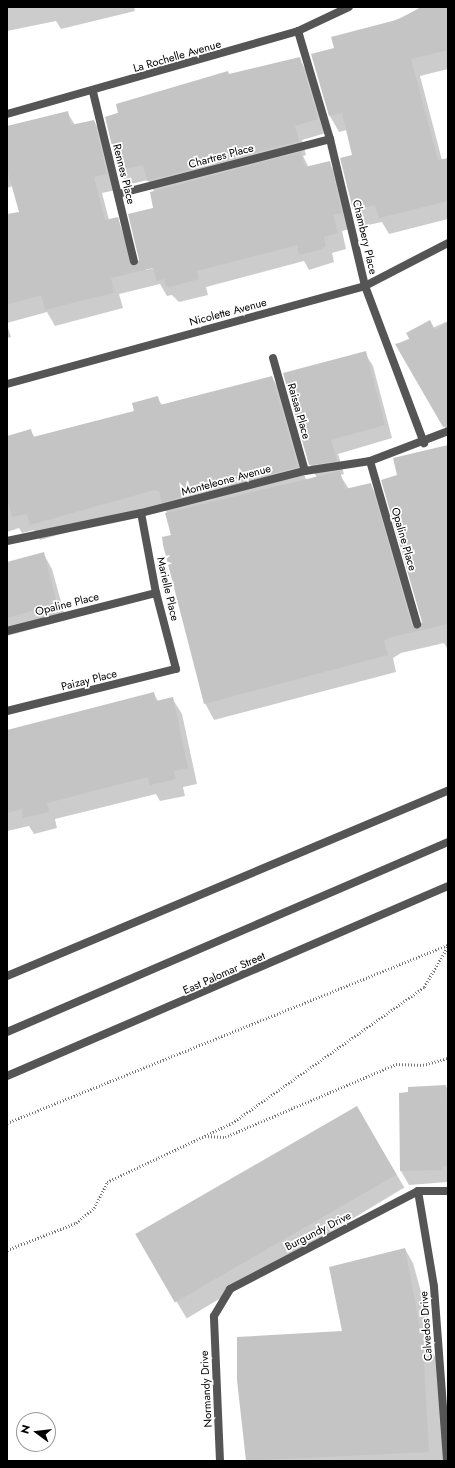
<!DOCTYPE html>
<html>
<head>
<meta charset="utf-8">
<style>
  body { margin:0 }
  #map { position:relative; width:455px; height:1468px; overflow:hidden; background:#fff; font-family:Jost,sans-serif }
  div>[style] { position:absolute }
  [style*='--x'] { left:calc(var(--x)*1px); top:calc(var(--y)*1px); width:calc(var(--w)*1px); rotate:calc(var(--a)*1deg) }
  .shadow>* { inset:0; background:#0003; transform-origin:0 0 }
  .building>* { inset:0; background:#c4c4c4; transform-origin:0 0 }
  .path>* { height:2.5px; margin-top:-1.25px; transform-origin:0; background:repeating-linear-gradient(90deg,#777 0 1px,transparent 0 3px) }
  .service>* { height:8px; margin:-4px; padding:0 4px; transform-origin:4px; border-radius:4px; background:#555 }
  .minor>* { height:8px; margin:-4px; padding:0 4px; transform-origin:4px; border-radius:4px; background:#555 }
  .tertiary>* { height:8px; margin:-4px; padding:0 4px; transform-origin:4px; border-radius:4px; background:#555 }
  span { translate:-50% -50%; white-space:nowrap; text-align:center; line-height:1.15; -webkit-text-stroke:3.5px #fff; paint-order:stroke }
  .street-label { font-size:11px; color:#000 }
  .frame { position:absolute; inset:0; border:8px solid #000; pointer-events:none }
  .north { position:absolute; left:16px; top:1412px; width:40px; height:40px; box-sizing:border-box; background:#fff; border:1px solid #999; border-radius:50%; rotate:285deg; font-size:11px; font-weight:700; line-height:16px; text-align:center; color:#000 }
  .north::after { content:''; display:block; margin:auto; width:14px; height:18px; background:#000; clip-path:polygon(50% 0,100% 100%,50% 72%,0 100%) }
</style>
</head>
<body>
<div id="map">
  <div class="shadow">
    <i style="clip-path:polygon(7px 7px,134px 7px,135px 11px,61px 29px,56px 21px,7px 31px)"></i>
    <i style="clip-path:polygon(423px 7px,448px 7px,448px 69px,420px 76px,442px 160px,448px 163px,448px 219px,389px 234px,382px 222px,363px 226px,354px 210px,354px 156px,347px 130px,339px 132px,330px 116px,312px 55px,335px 49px)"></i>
    <i style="clip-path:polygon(evenodd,299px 58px,307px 72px,326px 133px,302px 140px,306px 155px,303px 156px,309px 168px,329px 162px,338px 178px,350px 229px,342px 231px,346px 249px,332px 253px,334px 262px,309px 270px,304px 261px,206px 287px,208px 295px,179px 302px,172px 295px,167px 296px,160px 284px,119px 294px,123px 308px,55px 326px,47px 312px,7px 323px,7px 277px,34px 269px,13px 186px,7px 188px,7px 127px,67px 112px,75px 125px,94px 121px,103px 136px,116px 190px,102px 193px,109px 220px,117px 218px,135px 265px,141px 260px,155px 208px,154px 191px,148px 180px,127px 185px,119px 171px,106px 117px,229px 75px,299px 58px,158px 267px,146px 270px,146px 268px,158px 267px)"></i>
    <i style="clip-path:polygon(448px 321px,448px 433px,397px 344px)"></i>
    <i style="clip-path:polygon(7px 325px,11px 337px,7px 338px)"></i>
    <i style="clip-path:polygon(365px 353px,373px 366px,392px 438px,338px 454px,344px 474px,340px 475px,349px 489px,370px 484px,379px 500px,419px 630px,423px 623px,398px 476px,448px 446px,448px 650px,444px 643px,401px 653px,393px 658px,396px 672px,214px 720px,205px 703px,165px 505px,40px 540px,34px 530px,22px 533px,19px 528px,7px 532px,7px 446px,31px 431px,35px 438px,136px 411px,157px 397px,162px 405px,272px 377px,281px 393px,306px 480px,317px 478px,310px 464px)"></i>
    <i style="clip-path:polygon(43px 553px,52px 569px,66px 620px,7px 636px,7px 563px)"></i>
    <i style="clip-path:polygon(154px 694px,158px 701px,172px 698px,182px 714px,197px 784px,183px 787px,185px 796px,160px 801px,156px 794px,55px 819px,57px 828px,34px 834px,29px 826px,7px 831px,7px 731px)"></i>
    <i style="clip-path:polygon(448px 1087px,448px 1182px,409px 1185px,401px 1171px,409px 1088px)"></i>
    <i style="left:356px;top:1107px;width:94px;height:254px;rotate:59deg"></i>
    <i style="clip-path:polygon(405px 1249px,413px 1263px,428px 1317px,428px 1345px,436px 1358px,448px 1461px,247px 1461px,238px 1338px,343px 1332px)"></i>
  </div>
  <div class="building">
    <i style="clip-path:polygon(421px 7px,448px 7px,448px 50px,411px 59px,438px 160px,448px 158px,448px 201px,379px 218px,375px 205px,353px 210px,340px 158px,352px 155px,342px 113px,329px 116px,311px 54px,334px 48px,331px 37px,400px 19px)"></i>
    <i style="clip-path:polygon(300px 57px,318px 119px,295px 126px,299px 141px,147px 181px,143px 165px,118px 171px,105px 117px,118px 113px,116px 104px,228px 71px,229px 74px)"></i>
    <i style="clip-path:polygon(68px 111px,71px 125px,94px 120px,107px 174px,94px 177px,105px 220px,118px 217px,132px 266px,139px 260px,128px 214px,153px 208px,150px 192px,301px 152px,305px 167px,330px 161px,342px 213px,333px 215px,338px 233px,324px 237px,326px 246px,322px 249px,299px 255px,297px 245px,197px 271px,199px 279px,170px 287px,166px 286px,164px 279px,157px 281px,153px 268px,111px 278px,114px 293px,80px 301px,45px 310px,41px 295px,7px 305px,7px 214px,19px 212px,7px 169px,7px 126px)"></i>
    <i style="clip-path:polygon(430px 320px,435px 330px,448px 322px,448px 426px,443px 427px,395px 344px,410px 340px,406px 333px)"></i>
    <i style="clip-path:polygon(366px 351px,385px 425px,331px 440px,337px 461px,309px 465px,283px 373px)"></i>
    <i style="clip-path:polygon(272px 376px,298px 467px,162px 502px,159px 491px,154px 490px,30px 525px,27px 514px,12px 517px,7px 497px,7px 436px,31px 429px,33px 437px,134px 411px,132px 403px,158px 396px,160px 405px)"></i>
    <i style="clip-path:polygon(448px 445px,448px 624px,392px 637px,384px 641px,388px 655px,204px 704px,163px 545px,162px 537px,171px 535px,165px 513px,340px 471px,345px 489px,371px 483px,412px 626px,418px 629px,422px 622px,381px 480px,397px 475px,393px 458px)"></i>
    <i style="clip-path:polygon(44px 552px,57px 604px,7px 618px,7px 562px)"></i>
    <i style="clip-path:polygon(154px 692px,156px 701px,173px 697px,188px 768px,174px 771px,176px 779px,150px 785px,148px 777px,47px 803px,49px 812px,23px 818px,22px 809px,7px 813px,7px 730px)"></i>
    <i style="clip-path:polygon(446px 1085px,448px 1166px,442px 1166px,442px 1170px,400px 1171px,399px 1093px,408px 1092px,408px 1087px)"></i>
    <i style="left:357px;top:1106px;width:79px;height:256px;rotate:60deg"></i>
    <i style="clip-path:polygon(405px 1248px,423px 1344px,429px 1452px,246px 1461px,237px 1380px,237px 1337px,342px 1331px,329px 1267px)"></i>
  </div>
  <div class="path">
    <i style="--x:7;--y:1123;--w:476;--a:-22"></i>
    <i style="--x:205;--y:1136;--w:20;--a:3"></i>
    <i style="--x:225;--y:1137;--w:186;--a:-23.1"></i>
    <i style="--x:396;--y:1064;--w:27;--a:2"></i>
    <i style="--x:423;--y:1065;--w:26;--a:-16"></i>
    <i style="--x:7;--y:1250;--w:74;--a:-21.4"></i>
    <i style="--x:76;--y:1223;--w:23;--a:-40"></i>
    <i style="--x:94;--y:1208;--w:29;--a:-63"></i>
    <i style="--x:107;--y:1182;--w:138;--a:-25.3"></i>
    <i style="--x:232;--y:1123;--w:235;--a:-35.3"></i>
    <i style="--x:424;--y:987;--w:48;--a:-59.7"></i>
  </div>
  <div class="service">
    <i style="--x:7;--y:1032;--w:480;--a:-23.3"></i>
  </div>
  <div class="minor">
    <i style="--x:298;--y:31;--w:113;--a:73.5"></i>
    <i style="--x:330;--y:139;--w:151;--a:76.6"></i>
    <i style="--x:365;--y:286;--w:168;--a:69.4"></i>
    <i style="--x:93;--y:92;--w:174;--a:76.4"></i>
    <i style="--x:7;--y:114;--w:303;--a:-15.9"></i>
    <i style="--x:298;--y:31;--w:56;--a:-25.2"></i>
    <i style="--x:118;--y:194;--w:219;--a:-14.5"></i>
    <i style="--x:273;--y:358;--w:117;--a:74.2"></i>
    <i style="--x:7;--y:384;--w:371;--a:-15.3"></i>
    <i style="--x:365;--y:286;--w:93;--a:-27.4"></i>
    <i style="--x:370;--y:461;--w:170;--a:73.9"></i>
    <i style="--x:7;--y:541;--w:137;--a:-11.8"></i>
    <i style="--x:141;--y:513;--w:169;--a:-14.4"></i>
    <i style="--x:305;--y:471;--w:66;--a:-8.7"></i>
    <i style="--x:370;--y:461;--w:84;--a:-21"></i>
    <i style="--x:7;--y:631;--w:154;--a:-14.3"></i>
    <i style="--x:7;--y:711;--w:174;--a:-14"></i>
    <i style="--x:176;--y:669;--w:79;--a:-104.7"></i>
    <i style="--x:156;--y:593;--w:81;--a:-100.6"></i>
    <i style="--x:418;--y:1191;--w:97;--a:80.5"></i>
    <i style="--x:434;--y:1287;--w:174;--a:85.7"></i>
    <i style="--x:220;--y:1461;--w:145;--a:-92.4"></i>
    <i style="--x:214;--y:1316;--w:31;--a:-59"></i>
    <i style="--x:230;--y:1289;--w:212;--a:-27.5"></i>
    <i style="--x:418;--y:1191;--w:30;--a:0"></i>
  </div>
  <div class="tertiary">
    <i style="--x:7;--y:976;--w:478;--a:-22.8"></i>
    <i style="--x:7;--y:1076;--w:480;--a:-23.3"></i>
  </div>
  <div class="street-label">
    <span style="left:177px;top:56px;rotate:-16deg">La Rochelle Avenue</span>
    <span style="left:221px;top:156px;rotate:-15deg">Chartres Place</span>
    <span style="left:124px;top:174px;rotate:76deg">Rennes Place</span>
    <span style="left:365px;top:237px;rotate:77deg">Chambery Place</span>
    <span style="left:228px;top:312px;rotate:-15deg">Nicolette Avenue</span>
    <span style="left:299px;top:411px;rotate:74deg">Raisaa Place</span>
    <span style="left:226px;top:480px;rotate:-15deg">Monteleone Avenue</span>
    <span style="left:404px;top:539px;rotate:74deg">Opaline Place</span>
    <span style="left:168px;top:589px;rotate:77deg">Marielle Place</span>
    <span style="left:67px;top:604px;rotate:-14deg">Opaline Place</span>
    <span style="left:89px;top:680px;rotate:-14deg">Paizay Place</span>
    <span style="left:224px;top:973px;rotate:-24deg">East Palomar Street</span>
    <span style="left:318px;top:1231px;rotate:-27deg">Burgundy Drive</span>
    <span style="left:426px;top:1326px;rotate:-94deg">Calvedos Drive</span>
    <span style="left:206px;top:1389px;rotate:-93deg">Normandy Drive</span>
  </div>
  <div class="frame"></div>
  <div class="north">N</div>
</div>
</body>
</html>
